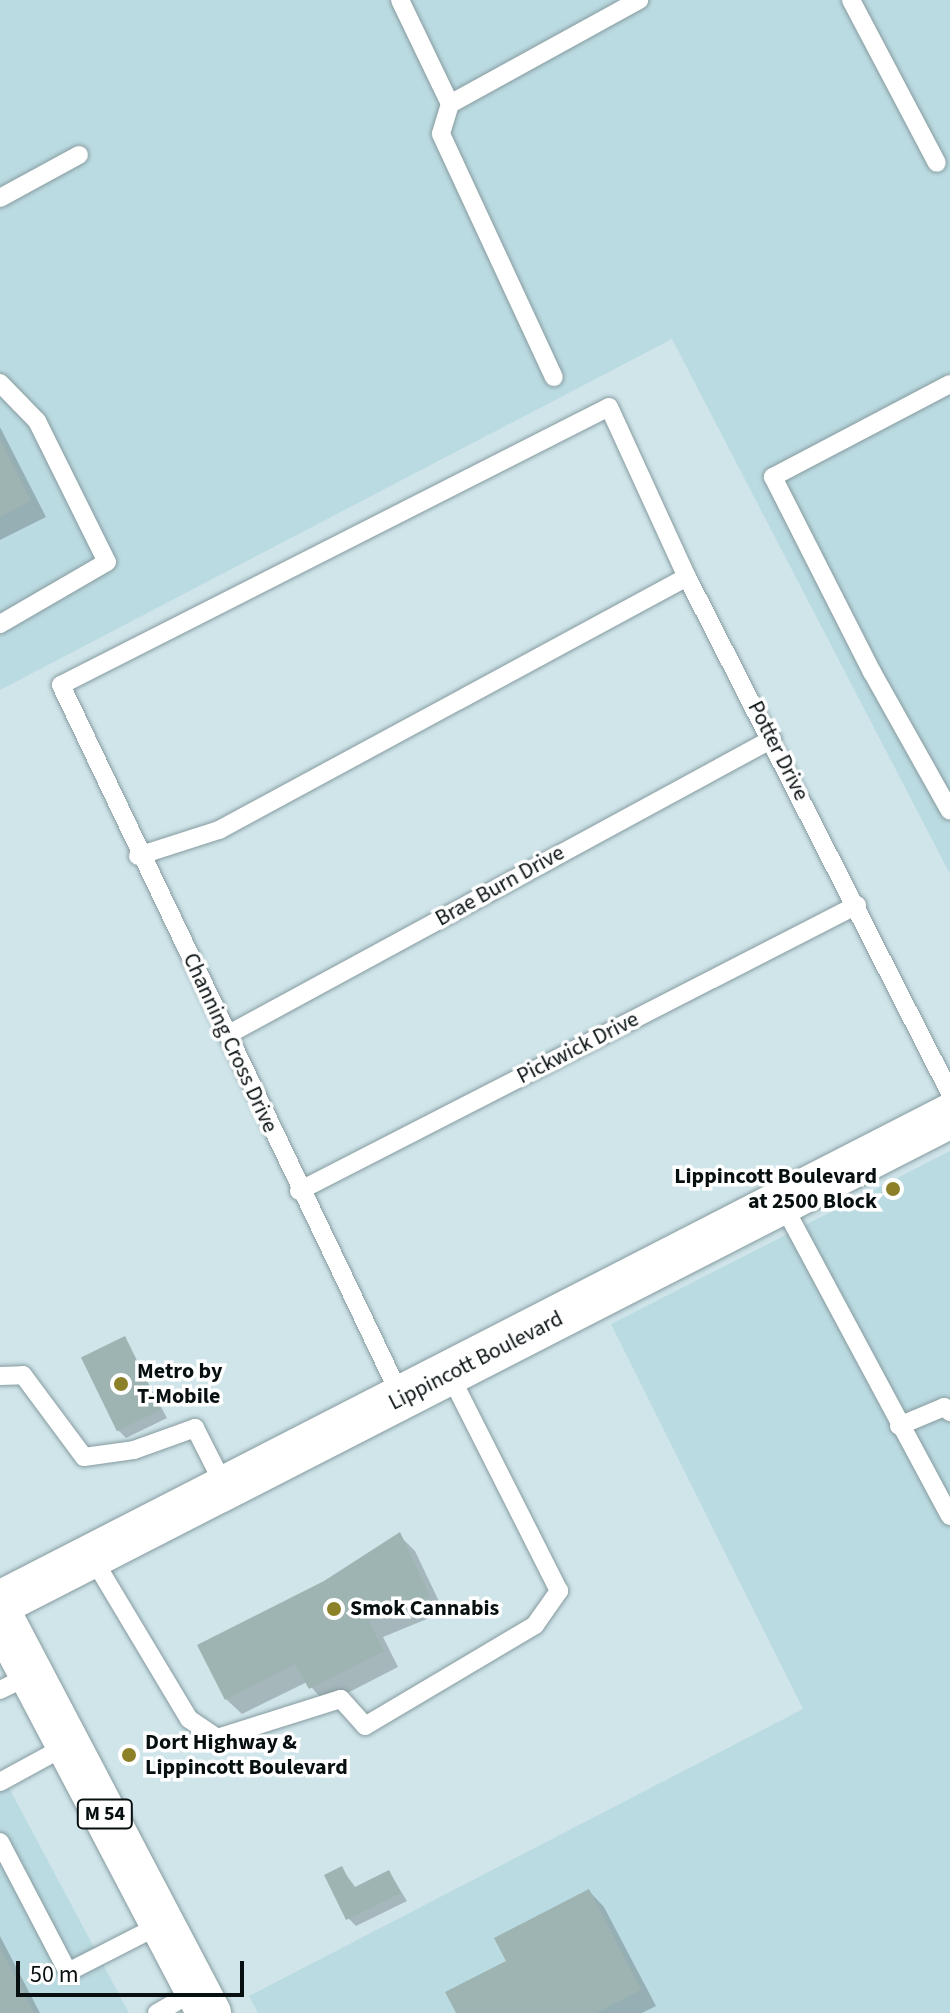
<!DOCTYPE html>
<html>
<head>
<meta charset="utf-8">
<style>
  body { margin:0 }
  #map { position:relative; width:950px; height:2013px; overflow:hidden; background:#cfe5ea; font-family:"Source Sans 3",sans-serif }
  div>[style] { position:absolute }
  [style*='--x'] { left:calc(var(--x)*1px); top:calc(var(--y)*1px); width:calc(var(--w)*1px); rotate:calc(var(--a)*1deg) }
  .built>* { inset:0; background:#bbdbe2 }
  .shadow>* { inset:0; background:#0003 }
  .building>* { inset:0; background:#9eb4b2; transform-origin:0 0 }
  .roads { filter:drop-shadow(0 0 2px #869b9f) drop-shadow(0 0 2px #869b9f) }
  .service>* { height:18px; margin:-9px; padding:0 9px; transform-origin:9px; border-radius:9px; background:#fff }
  .tertiary>* { height:44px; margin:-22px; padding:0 22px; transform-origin:22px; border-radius:22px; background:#fff }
  .primary>* { height:44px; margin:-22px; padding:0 22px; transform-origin:22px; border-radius:22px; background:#fff }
  .dots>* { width:22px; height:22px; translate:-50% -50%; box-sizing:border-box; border:4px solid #fff; border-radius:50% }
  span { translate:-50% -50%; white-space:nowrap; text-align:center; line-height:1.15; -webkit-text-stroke:7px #fff; paint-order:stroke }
  .shield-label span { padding:2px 6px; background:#fff; border:2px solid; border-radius:6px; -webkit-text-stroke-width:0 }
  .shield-label { font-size:20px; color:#070f10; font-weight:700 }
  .street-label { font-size:22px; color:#070f10 }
  .poi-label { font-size:22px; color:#070f10; font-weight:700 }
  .right { translate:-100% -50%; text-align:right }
  .left { translate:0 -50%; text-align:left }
  .scale { position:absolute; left:16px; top:1961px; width:228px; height:36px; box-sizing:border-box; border:4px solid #070f10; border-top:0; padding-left:10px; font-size:24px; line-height:28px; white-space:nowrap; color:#070f10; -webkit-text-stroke:6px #fff; paint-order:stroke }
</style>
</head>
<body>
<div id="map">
  <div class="built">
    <i style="clip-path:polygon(0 0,950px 0,950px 874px,672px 339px,0 690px)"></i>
    <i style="clip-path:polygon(950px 1151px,950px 2013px,258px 2013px,249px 1996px,803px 1709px,611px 1324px)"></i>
    <i style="clip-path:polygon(0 1771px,129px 2013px,0 2013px)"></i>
  </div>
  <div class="shadow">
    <i style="clip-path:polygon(0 427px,46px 517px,0 540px)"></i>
    <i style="clip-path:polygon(124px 1339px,167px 1418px,126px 1438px,118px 1430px)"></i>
    <i style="clip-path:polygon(399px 1535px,415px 1551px,444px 1612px,383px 1637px,398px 1667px,326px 1704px,307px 1682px,242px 1714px,226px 1699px,325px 1583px)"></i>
    <i style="clip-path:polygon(342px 1869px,356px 1888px,389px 1872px,407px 1901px,356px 1926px,348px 1918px)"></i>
    <i style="clip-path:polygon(589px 1891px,604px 1907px,656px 2006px,642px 2013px,459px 2013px)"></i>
    <i style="clip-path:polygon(0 1936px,40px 2013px,0 2013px)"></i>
  </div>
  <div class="building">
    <i style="clip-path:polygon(0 439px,31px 501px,0 517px)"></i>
    <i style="left:125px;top:1336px;width:82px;height:49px;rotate:64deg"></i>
    <i style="clip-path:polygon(400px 1532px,430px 1596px,369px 1621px,384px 1651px,309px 1689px,295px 1664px,225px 1700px,197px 1645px,324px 1581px)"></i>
    <i style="clip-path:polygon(342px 1866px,353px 1888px,389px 1870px,401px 1893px,346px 1920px,324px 1875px)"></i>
    <i style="clip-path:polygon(589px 1889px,641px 1990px,596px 2013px,456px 2013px,445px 1992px,506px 1961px,494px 1938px)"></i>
    <i style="clip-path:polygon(0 1947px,34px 2013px,0 2013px)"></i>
  </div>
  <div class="roads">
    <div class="service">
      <i style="--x:400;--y:0;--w:115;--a:64.3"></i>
      <i style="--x:450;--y:104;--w:216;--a:-28.8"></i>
      <i style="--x:851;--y:0;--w:184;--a:62.2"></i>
      <i style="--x:450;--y:104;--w:31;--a:107"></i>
      <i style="--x:441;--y:134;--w:268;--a:65.1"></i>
      <i style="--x:0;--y:198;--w:90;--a:-28.6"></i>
      <i style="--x:0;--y:383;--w:53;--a:45.8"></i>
      <i style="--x:37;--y:421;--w:157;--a:63.6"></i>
      <i style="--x:107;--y:562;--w:124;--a:149.9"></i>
      <i style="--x:950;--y:384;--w:200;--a:152.3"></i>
      <i style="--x:773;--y:477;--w:219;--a:63.1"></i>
      <i style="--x:872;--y:672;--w:159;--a:60.7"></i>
      <i style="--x:138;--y:856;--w:85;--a:-17.8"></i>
      <i style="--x:219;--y:830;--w:532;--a:-28.4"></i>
      <i style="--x:229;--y:1034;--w:618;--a:-28.51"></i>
      <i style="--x:299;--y:1191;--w:627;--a:-27.14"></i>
      <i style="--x:782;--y:1203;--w:355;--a:61.8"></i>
      <i style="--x:0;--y:1376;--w:23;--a:-2"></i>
      <i style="--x:23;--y:1375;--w:102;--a:53.4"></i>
      <i style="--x:84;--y:1457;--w:50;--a:-8"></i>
      <i style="--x:134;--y:1450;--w:65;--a:-19.8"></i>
      <i style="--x:195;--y:1428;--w:68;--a:63.1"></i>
      <i style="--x:401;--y:1397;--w:789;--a:-115.53"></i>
      <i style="--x:61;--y:685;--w:614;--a:-26.9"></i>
      <i style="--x:609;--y:407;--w:187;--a:65.4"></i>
      <i style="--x:687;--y:577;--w:579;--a:62.99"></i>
      <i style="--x:899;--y:1426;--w:49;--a:-22.9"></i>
      <i style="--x:944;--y:1407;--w:8;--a:40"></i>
      <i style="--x:92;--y:1557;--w:189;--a:59.1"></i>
      <i style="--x:189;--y:1719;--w:34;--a:34"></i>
      <i style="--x:217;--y:1738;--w:130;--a:-17.5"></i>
      <i style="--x:341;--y:1699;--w:36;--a:48"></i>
      <i style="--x:365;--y:1726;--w:198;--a:-30.7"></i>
      <i style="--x:535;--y:1625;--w:42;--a:-54.8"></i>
      <i style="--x:559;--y:1591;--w:242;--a:-116.8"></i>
      <i style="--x:0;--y:1690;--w:34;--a:-26"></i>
      <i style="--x:0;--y:1782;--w:77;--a:-28.6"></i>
      <i style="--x:0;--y:1842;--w:147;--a:62.4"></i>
      <i style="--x:68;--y:1972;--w:106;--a:-27.1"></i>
      <i style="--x:157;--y:2013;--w:46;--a:-29.9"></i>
    </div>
    <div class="tertiary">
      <i style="--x:0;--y:1603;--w:1068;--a:-27.14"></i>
    </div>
    <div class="primary">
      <i style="--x:0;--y:1615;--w:450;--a:62.3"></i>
    </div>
  </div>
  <div class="dots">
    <i style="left:893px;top:1189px;background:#8c8129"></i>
    <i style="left:121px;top:1384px;background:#8c8129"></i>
    <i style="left:334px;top:1609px;background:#8c8129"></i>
    <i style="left:129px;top:1755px;background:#8c8129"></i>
  </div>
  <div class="shield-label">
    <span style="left:105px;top:1814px">M 54</span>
  </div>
  <div class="street-label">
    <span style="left:778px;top:751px;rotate:63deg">Potter Drive</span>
    <span style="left:500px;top:886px;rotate:-29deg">Brae Burn Drive</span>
    <span style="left:230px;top:1043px;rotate:65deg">Channing Cross Drive</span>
    <span style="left:578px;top:1048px;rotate:-27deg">Pickwick Drive</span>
    <span style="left:476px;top:1361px;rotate:-27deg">Lippincott Boulevard</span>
  </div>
  <div class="poi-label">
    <span class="right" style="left:877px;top:1189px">Lippincott Boulevard<br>at 2500 Block</span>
    <span class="left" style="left:137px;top:1384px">Metro by<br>T-Mobile</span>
    <span class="left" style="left:350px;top:1609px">Smok Cannabis</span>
    <span class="left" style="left:145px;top:1755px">Dort Highway &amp;<br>Lippincott Boulevard</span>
  </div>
  <div class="scale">50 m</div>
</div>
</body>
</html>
